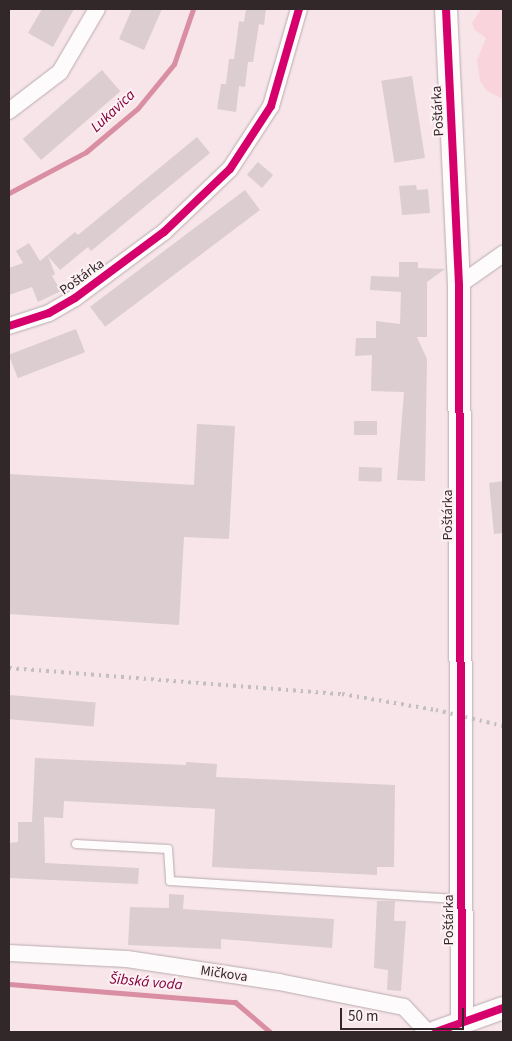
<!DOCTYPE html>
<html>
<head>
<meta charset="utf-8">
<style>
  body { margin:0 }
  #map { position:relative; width:512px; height:1041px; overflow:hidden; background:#f7e5e9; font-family:"Source Sans 3",sans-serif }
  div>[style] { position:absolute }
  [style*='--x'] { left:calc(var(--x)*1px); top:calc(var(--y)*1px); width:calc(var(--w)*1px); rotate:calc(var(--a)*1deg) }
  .green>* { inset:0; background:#fad4dd }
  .stream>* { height:5px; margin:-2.5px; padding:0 2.5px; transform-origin:2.5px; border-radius:2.5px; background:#d98ea4 }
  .building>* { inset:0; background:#dbcdd0; transform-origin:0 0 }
  .roads { filter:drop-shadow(0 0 1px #b8abae) drop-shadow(0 0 1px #b8abae) }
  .lane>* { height:8px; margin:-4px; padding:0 4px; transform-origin:4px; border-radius:4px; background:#fefbfc }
  .street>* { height:16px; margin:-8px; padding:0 8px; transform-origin:8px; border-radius:8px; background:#fefbfc }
  .secondary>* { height:22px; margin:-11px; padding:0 11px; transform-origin:11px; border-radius:11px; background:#fefbfc }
  .rail>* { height:4px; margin-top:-2px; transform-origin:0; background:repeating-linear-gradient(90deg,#c2bfbf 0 2.5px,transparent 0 7.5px) }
  .cycleway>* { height:8px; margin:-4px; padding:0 4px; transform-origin:4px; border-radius:4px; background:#d6006c }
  span { translate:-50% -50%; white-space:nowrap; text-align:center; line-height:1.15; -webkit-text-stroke:4px #fef1f3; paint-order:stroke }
  .street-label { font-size:14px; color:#322729 }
  .water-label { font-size:15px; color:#81003d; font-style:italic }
  .frame { position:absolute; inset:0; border:10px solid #322729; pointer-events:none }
  .scale { position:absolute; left:340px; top:1008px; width:124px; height:22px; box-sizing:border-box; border:2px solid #322729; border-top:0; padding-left:6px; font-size:15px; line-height:18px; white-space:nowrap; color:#322729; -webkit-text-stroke:4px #fef1f3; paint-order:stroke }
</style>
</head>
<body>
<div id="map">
  <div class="green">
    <i style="clip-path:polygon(481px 9px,503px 9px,503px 99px,487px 91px,480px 81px,477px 60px,486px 38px,475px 30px,472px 23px)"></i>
  </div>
  <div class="stream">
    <i style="--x:9;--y:193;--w:87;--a:-28"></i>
    <i style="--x:86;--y:152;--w:68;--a:-40.2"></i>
    <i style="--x:138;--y:108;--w:57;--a:-50.7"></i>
    <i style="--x:174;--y:64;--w:58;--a:-70.9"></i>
    <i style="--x:9;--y:984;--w:227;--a:4.6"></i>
    <i style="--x:235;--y:1002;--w:46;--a:40.6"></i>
  </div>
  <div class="building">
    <i style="clip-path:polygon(42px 9px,74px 9px,53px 47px,28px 33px)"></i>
    <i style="clip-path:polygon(132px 9px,162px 9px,144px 50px,119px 39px)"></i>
    <i style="clip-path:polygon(246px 9px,266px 9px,264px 25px,259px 24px,253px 62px,248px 62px,245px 87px,239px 86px,236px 112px,217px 109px,221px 84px,226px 84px,229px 59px,234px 59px,239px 21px,244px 22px)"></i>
    <i style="left:102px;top:70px;width:28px;height:105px;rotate:49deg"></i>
    <i style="left:412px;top:76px;width:83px;height:31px;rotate:81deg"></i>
    <i style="clip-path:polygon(197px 137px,210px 153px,91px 251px,88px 247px,60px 270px,48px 256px,55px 274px,52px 276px,61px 291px,38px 302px,32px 287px,9px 295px,9px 268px,23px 263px,16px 251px,29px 243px,40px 261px,75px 232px,78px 235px)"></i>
    <i style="left:258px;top:162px;width:20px;height:17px;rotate:41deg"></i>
    <i style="clip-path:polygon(416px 185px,417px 190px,428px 189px,430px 213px,402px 215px,399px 186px)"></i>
    <i style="left:245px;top:190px;width:25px;height:194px;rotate:53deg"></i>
    <i style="clip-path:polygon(399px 262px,418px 262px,418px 268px,445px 269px,427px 282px,427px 337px,417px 337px,427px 359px,425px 481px,397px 480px,404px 392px,371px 391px,372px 355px,355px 356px,356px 338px,376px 338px,376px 321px,400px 324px,401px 292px,370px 290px,371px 276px,399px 277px)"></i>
    <i style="left:76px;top:329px;width:25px;height:72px;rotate:69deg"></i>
    <i style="left:354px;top:421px;width:23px;height:14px"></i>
    <i style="clip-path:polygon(197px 424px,235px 426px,229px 539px,184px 537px,179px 625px,9px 614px,9px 474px,194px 485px)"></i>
    <i style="left:359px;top:467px;width:23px;height:14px;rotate:2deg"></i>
    <i style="clip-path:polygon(503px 481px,503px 533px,494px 534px,489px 483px)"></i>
    <i style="left:9px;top:695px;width:87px;height:24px;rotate:5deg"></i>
    <i style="clip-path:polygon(35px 758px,186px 765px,186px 762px,217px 764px,216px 777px,395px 785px,394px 867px,377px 867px,377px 875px,212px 867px,215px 809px,64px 801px,63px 818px,44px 817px,45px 863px,139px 868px,138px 884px,9px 878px,9px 843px,18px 842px,18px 822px,32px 822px)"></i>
    <i style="clip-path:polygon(169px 894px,184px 895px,183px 909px,334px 919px,332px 948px,221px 939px,221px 949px,128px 945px,130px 907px,169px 908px)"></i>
    <i style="clip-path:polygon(377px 901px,395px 901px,394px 921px,406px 921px,401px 991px,387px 990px,388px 970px,374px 968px)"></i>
  </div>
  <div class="roads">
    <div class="lane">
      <i style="--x:76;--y:844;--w:92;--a:3.1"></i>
      <i style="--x:168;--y:849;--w:32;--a:86"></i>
      <i style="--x:170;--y:881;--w:291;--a:3.6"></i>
    </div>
    <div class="street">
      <i style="--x:9;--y:111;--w:64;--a:-37.4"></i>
      <i style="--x:60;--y:72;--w:73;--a:-59.6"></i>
      <i style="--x:459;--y:285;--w:54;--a:-35.2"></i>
      <i style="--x:9;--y:326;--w:42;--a:-18"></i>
      <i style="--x:49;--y:313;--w:30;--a:-30"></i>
      <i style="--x:75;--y:298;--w:111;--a:-36.6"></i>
      <i style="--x:164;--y:232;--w:91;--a:-43.7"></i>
      <i style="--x:230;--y:169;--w:75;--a:-56.9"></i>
      <i style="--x:271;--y:106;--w:101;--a:-73.9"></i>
      <i style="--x:9;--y:953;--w:118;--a:2.9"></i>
      <i style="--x:127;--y:959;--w:154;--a:8.6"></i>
      <i style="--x:279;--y:982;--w:127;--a:11.3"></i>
      <i style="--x:404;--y:1007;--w:34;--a:47"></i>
    </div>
    <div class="secondary">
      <i style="--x:446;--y:9;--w:276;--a:87.3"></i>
      <i style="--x:459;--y:285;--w:736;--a:89.77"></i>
      <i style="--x:436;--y:1032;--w:71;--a:-19.7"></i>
    </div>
  </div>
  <div class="rail">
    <i style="--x:9;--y:668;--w:334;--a:4.5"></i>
    <i style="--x:342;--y:694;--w:95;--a:9.7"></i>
    <i style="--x:436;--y:710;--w:69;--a:13.4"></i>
  </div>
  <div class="cycleway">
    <i style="--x:446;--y:9;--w:276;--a:87.3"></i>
    <i style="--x:459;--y:285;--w:736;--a:89.77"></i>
    <i style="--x:9;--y:326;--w:42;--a:-18"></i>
    <i style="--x:49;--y:313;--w:30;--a:-30"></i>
    <i style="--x:75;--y:298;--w:111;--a:-36.6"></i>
    <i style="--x:164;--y:232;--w:91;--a:-43.7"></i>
    <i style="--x:230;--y:169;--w:75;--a:-56.9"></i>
    <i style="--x:271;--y:106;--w:101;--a:-73.9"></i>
    <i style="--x:436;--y:1032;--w:71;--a:-19.7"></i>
  </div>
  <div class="street-label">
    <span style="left:438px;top:111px;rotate:-93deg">Poštárka</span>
    <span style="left:82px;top:277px;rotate:-36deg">Poštárka</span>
    <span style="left:448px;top:515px;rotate:-90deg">Poštárka</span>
    <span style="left:449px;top:920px;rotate:-90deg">Poštárka</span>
    <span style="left:224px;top:974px;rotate:8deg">Mičkova</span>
  </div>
  <div class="water-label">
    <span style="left:113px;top:111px;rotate:-43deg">Lukavica</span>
    <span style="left:146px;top:982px;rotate:5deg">Šibská voda</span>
  </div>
  <div class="frame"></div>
  <div class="scale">50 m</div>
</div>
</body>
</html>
